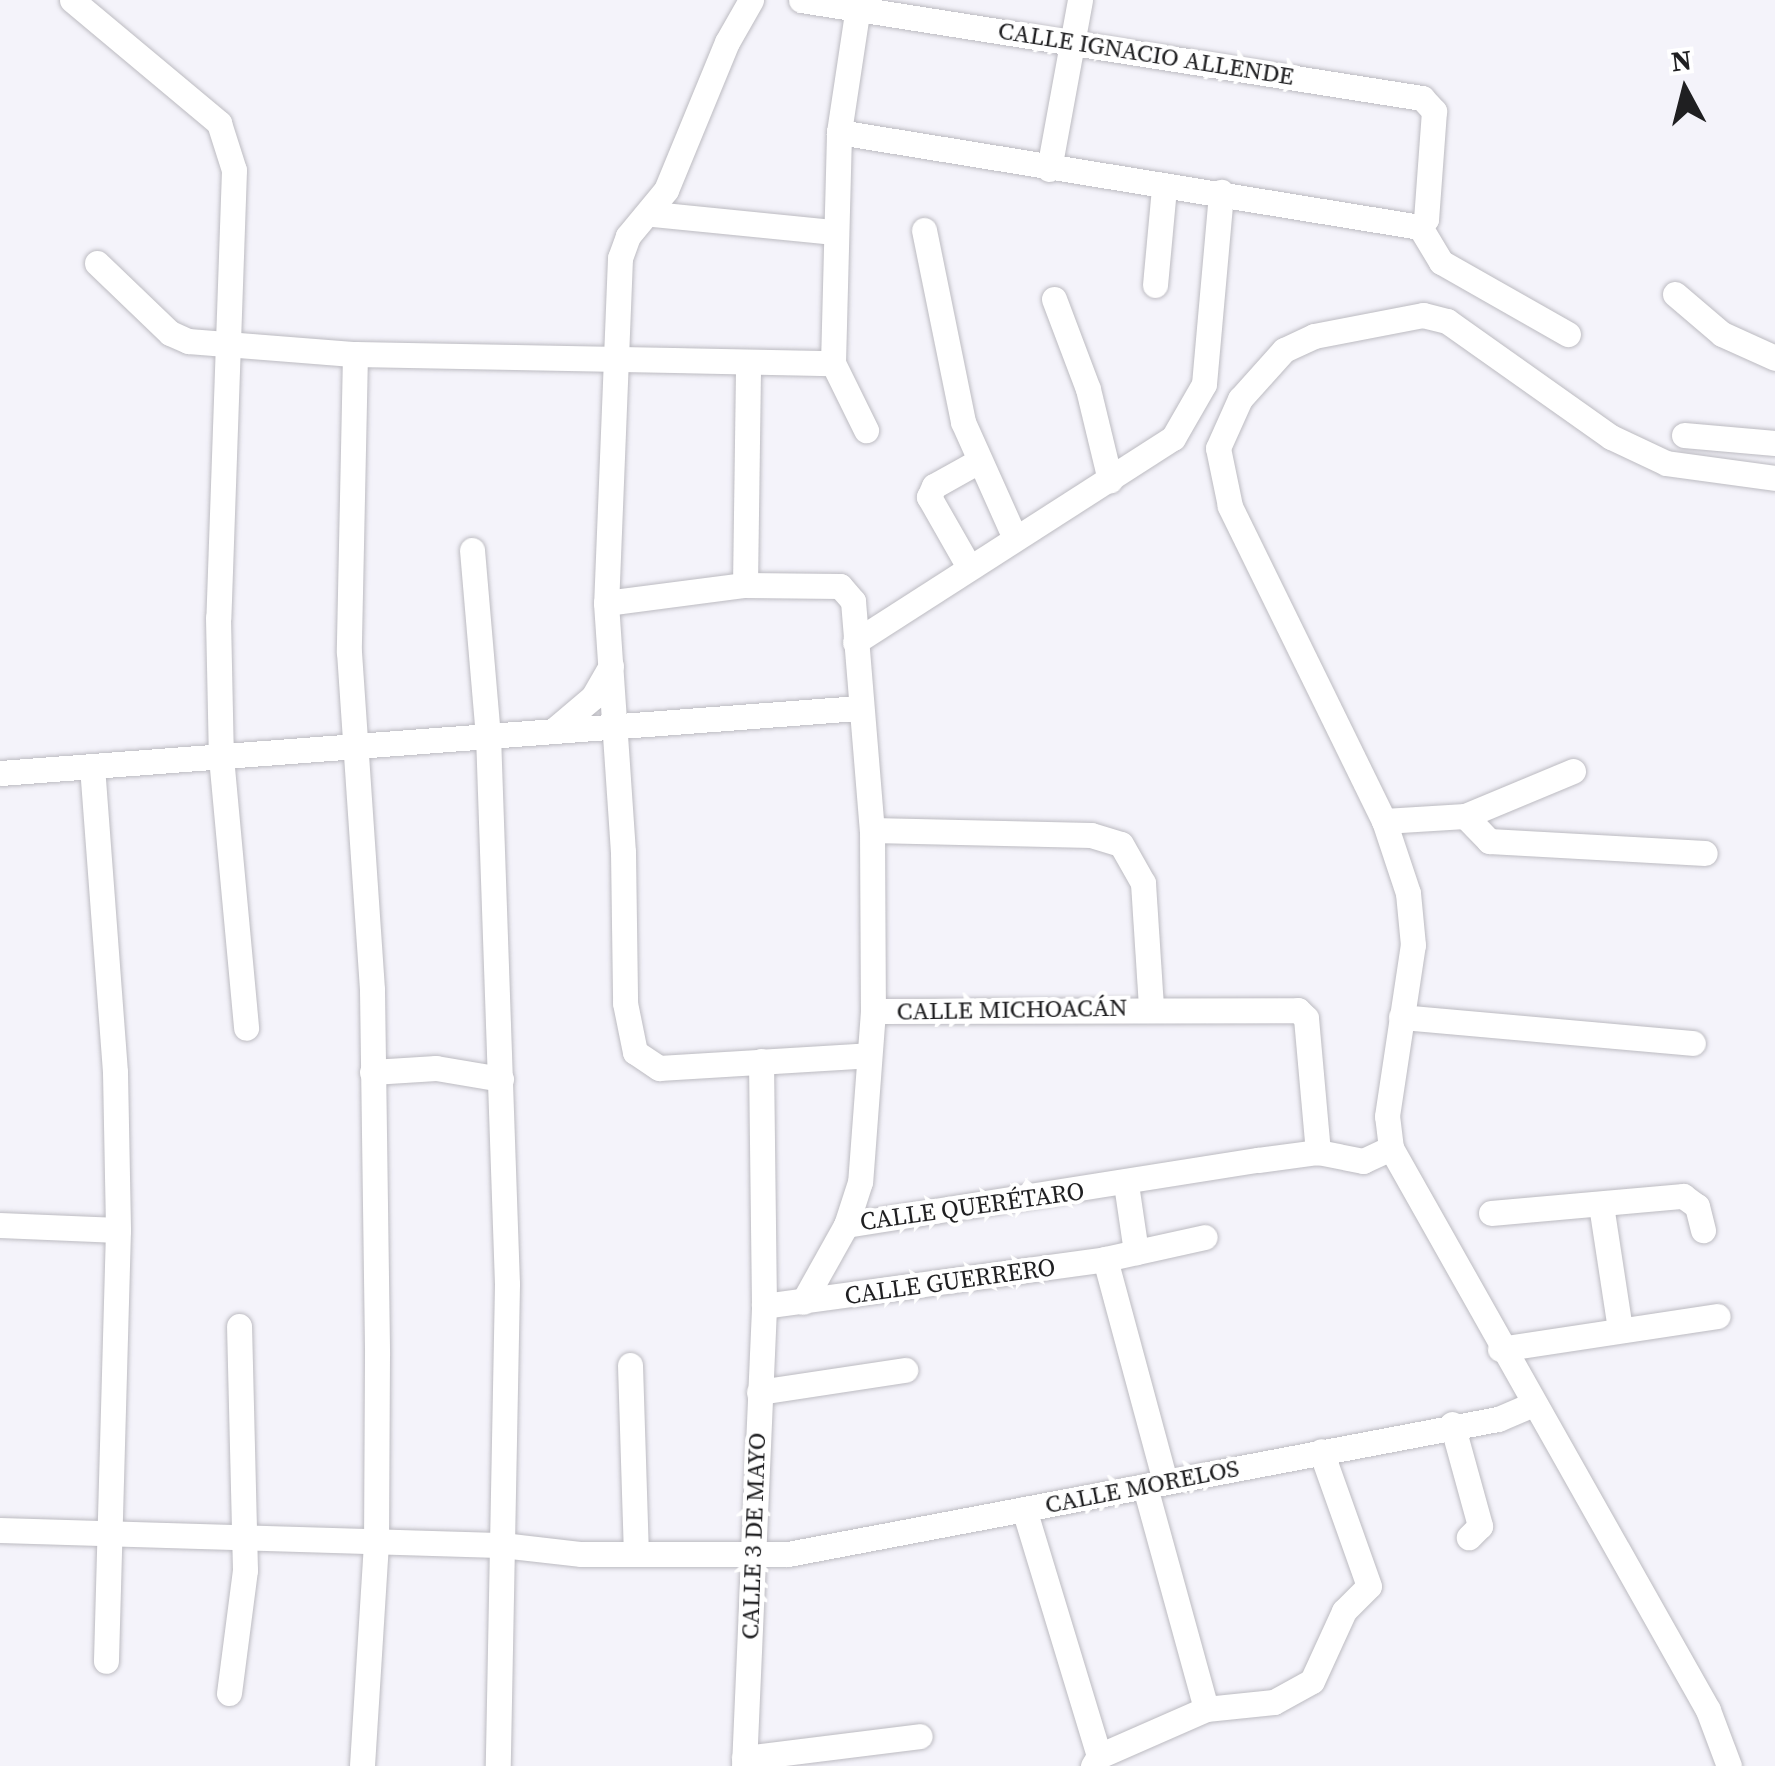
<!DOCTYPE html>
<html>
<head>
<meta charset="utf-8">
<style>
  body { margin:0 }
  #map { position:relative; width:1775px; height:1766px; overflow:hidden; background:#f4f3fa; font-family:"Source Serif 4",serif }
  div>[style] { position:absolute }
  [style*='--x'] { left:calc(var(--x)*1px); top:calc(var(--y)*1px); width:calc(var(--w)*1px); rotate:calc(var(--a)*1deg) }
  .roads { filter:drop-shadow(0 0 2px #bcbbc1) drop-shadow(0 0 2px #bcbbc1) }
  .minor>* { height:25px; margin:-12.5px; padding:0 12.5px; transform-origin:12.5px; border-radius:12.5px; background:#fff }
  span { translate:-50% -50%; white-space:nowrap; text-align:center; line-height:1.15; -webkit-text-stroke:8px #fff; paint-order:stroke }
  .street-label { font-size:25px; color:#1f1f21 }
  .north { position:absolute; left:1635px; top:40px; width:100px; height:100px; -webkit-text-stroke:8px #fff; paint-order:stroke; rotate:353deg; font-size:28px; font-weight:700; line-height:40px; text-align:center; color:#1f1f21 }
  .north::after { content:''; display:block; margin:auto; width:35px; height:45px; background:#1f1f21; clip-path:polygon(50% 0,100% 100%,50% 72%,0 100%) }
</style>
</head>
<body>
<div id="map">
  <div class="roads">
    <div class="minor">
      <i style="--x:72;--y:0;--w:192;--a:39.9"></i>
      <i style="--x:219;--y:123;--w:49;--a:72.3"></i>
      <i style="--x:234;--y:170;--w:448;--a:92"></i>
      <i style="--x:218;--y:618;--w:139;--a:88.8"></i>
      <i style="--x:221;--y:757;--w:272;--a:84.7"></i>
      <i style="--x:751;--y:0;--w:48;--a:119.7"></i>
      <i style="--x:727;--y:42;--w:160;--a:112.4"></i>
      <i style="--x:666;--y:190;--w:60;--a:129.6"></i>
      <i style="--x:628;--y:236;--w:23;--a:110"></i>
      <i style="--x:620;--y:258;--w:345;--a:92.3"></i>
      <i style="--x:606;--y:603;--w:250;--a:86.1"></i>
      <i style="--x:623;--y:852;--w:151;--a:89.2"></i>
      <i style="--x:625;--y:1003;--w:50;--a:78.5"></i>
      <i style="--x:635;--y:1052;--w:29;--a:34"></i>
      <i style="--x:659;--y:1068;--w:210;--a:-3.5"></i>
      <i style="--x:801;--y:0;--w:629;--a:8.97"></i>
      <i style="--x:1422;--y:98;--w:18;--a:47"></i>
      <i style="--x:1434;--y:111;--w:108;--a:94.2"></i>
      <i style="--x:1426;--y:219;--w:10;--a:127"></i>
      <i style="--x:839;--y:132;--w:589;--a:9.29"></i>
      <i style="--x:1049;--y:169;--w:172;--a:-79.6"></i>
      <i style="--x:653;--y:214;--w:180;--a:5.7"></i>
      <i style="--x:1420;--y:227;--w:41;--a:59"></i>
      <i style="--x:1441;--y:262;--w:146;--a:29.6"></i>
      <i style="--x:924;--y:230;--w:196;--a:78.5"></i>
      <i style="--x:963;--y:422;--w:127;--a:65.9"></i>
      <i style="--x:97;--y:263;--w:101;--a:43.8"></i>
      <i style="--x:170;--y:333;--w:20;--a:24"></i>
      <i style="--x:188;--y:341;--w:168;--a:4.5"></i>
      <i style="--x:355;--y:354;--w:478;--a:1.1"></i>
      <i style="--x:833;--y:363;--w:231;--a:-88.5"></i>
      <i style="--x:839;--y:132;--w:134;--a:-81.4"></i>
      <i style="--x:1155;--y:285;--w:97;--a:-84.7"></i>
      <i style="--x:1675;--y:294;--w:62;--a:40.4"></i>
      <i style="--x:1722;--y:334;--w:58;--a:24.4"></i>
      <i style="--x:1054;--y:299;--w:96;--a:69.3"></i>
      <i style="--x:1088;--y:389;--w:94;--a:76.4"></i>
      <i style="--x:355;--y:354;--w:298;--a:91.2"></i>
      <i style="--x:349;--y:652;--w:339;--a:86.1"></i>
      <i style="--x:372;--y:990;--w:365;--a:89.2"></i>
      <i style="--x:377;--y:1355;--w:188;--a:90.3"></i>
      <i style="--x:376;--y:1543;--w:223;--a:93.6"></i>
      <i style="--x:833;--y:363;--w:75;--a:63.8"></i>
      <i style="--x:1684;--y:435;--w:91;--a:5"></i>
      <i style="--x:472;--y:550;--w:186;--a:85.1"></i>
      <i style="--x:488;--y:735;--w:549;--a:88.02"></i>
      <i style="--x:507;--y:1284;--w:482;--a:91.1"></i>
      <i style="--x:969;--y:567;--w:81;--a:-119.7"></i>
      <i style="--x:929;--y:497;--w:12;--a:-66"></i>
      <i style="--x:934;--y:486;--w:51;--a:-29.1"></i>
      <i style="--x:745;--y:585;--w:219;--a:-89.2"></i>
      <i style="--x:606;--y:603;--w:140;--a:-7.4"></i>
      <i style="--x:745;--y:585;--w:95;--a:0.6"></i>
      <i style="--x:840;--y:586;--w:20;--a:49"></i>
      <i style="--x:853;--y:601;--w:230;--a:85.3"></i>
      <i style="--x:872;--y:830;--w:181;--a:89.7"></i>
      <i style="--x:873;--y:1011;--w:171;--a:94.3"></i>
      <i style="--x:860;--y:1182;--w:45;--a:108"></i>
      <i style="--x:846;--y:1225;--w:88;--a:119.2"></i>
      <i style="--x:855;--y:642;--w:378;--a:-32.7"></i>
      <i style="--x:1173;--y:438;--w:62;--a:-60.1"></i>
      <i style="--x:1204;--y:384;--w:193;--a:-84.9"></i>
      <i style="--x:554;--y:730;--w:51;--a:-40.2"></i>
      <i style="--x:593;--y:697;--w:36;--a:-60"></i>
      <i style="--x:92;--y:766;--w:307;--a:85.7"></i>
      <i style="--x:115;--y:1072;--w:158;--a:88.9"></i>
      <i style="--x:118;--y:1230;--w:431;--a:91.6"></i>
      <i style="--x:0;--y:773;--w:861;--a:-4.33"></i>
      <i style="--x:1465;--y:816;--w:35;--a:46"></i>
      <i style="--x:1489;--y:841;--w:216;--a:3.2"></i>
      <i style="--x:1384;--y:821;--w:81;--a:-3.5"></i>
      <i style="--x:1465;--y:816;--w:117;--a:-22.6"></i>
      <i style="--x:872;--y:830;--w:219;--a:1.3"></i>
      <i style="--x:1091;--y:835;--w:31;--a:17"></i>
      <i style="--x:1121;--y:844;--w:45;--a:60.6"></i>
      <i style="--x:1143;--y:883;--w:125;--a:86.3"></i>
      <i style="--x:873;--y:1011;--w:425;--a:-0.1"></i>
      <i style="--x:1298;--y:1010;--w:11;--a:45"></i>
      <i style="--x:1306;--y:1018;--w:135;--a:84.9"></i>
      <i style="--x:1401;--y:1017;--w:293;--a:5.1"></i>
      <i style="--x:372;--y:1072;--w:64;--a:-3.6"></i>
      <i style="--x:436;--y:1068;--w:66;--a:9.6"></i>
      <i style="--x:1126;--y:1184;--w:69;--a:81.6"></i>
      <i style="--x:1601;--y:1205;--w:125;--a:81.3"></i>
      <i style="--x:1491;--y:1213;--w:193;--a:-5.1"></i>
      <i style="--x:1683;--y:1196;--w:17;--a:36"></i>
      <i style="--x:1697;--y:1206;--w:25;--a:76"></i>
      <i style="--x:0;--y:1225;--w:118;--a:2.4"></i>
      <i style="--x:846;--y:1225;--w:417;--a:-9"></i>
      <i style="--x:1258;--y:1160;--w:61;--a:-7.6"></i>
      <i style="--x:1318;--y:1152;--w:46;--a:11.3"></i>
      <i style="--x:1363;--y:1161;--w:31;--a:-25"></i>
      <i style="--x:1105;--y:1259;--w:231;--a:74.9"></i>
      <i style="--x:764;--y:1306;--w:344;--a:-7.8"></i>
      <i style="--x:1105;--y:1259;--w:102;--a:-12.4"></i>
      <i style="--x:1500;--y:1349;--w:220;--a:-8.6"></i>
      <i style="--x:630;--y:1365;--w:189;--a:88.2"></i>
      <i style="--x:759;--y:1392;--w:148;--a:-8.6"></i>
      <i style="--x:1452;--y:1424;--w:106;--a:74.6"></i>
      <i style="--x:1480;--y:1526;--w:16;--a:135"></i>
      <i style="--x:1145;--y:1487;--w:230;--a:74.6"></i>
      <i style="--x:1024;--y:1509;--w:258;--a:73.1"></i>
      <i style="--x:0;--y:1530;--w:502;--a:1.71"></i>
      <i style="--x:502;--y:1545;--w:80;--a:6.5"></i>
      <i style="--x:581;--y:1554;--w:207;--a:0"></i>
      <i style="--x:788;--y:1554;--w:723;--a:-10.77"></i>
      <i style="--x:1498;--y:1419;--w:36;--a:-23"></i>
      <i style="--x:229;--y:1693;--w:124;--a:-82.6"></i>
      <i style="--x:245;--y:1570;--w:244;--a:-91.4"></i>
      <i style="--x:744;--y:1758;--w:177;--a:-7.1"></i>
      <i style="--x:744;--y:1766;--w:460;--a:-87.5"></i>
      <i style="--x:764;--y:1306;--w:245;--a:-90.7"></i>
      <i style="--x:1093;--y:1766;--w:12;--a:-59"></i>
      <i style="--x:1099;--y:1756;--w:117;--a:-23.7"></i>
      <i style="--x:1206;--y:1709;--w:68;--a:-5.9"></i>
      <i style="--x:1274;--y:1702;--w:43;--a:-28.9"></i>
      <i style="--x:1312;--y:1681;--w:77;--a:-65.4"></i>
      <i style="--x:1344;--y:1611;--w:35;--a:-45"></i>
      <i style="--x:1369;--y:1586;--w:143;--a:-109.6"></i>
      <i style="--x:1729;--y:1766;--w:60;--a:-110.6"></i>
      <i style="--x:1708;--y:1710;--w:645;--a:-119.43"></i>
      <i style="--x:1391;--y:1148;--w:32;--a:-97"></i>
      <i style="--x:1387;--y:1116;--w:173;--a:-81.4"></i>
      <i style="--x:1413;--y:945;--w:52;--a:-95.5"></i>
      <i style="--x:1408;--y:893;--w:76;--a:-108.4"></i>
      <i style="--x:1384;--y:821;--w:351;--a:-116.1"></i>
      <i style="--x:1230;--y:506;--w:59;--a:-101.7"></i>
      <i style="--x:1218;--y:448;--w:54;--a:-65.8"></i>
      <i style="--x:1240;--y:399;--w:66;--a:-48.1"></i>
      <i style="--x:1284;--y:350;--w:33;--a:-25"></i>
      <i style="--x:1314;--y:336;--w:111;--a:-10.9"></i>
      <i style="--x:1423;--y:315;--w:25;--a:14"></i>
      <i style="--x:1447;--y:321;--w:201;--a:35.3"></i>
      <i style="--x:1611;--y:437;--w:61;--a:25.3"></i>
      <i style="--x:1666;--y:463;--w:110;--a:7.8"></i>
    </div>
  </div>
  <div class="street-label">
    <span style="left:1146px;top:53px;rotate:9deg">CALLE IGNACIO ALLENDE</span>
    <span style="left:1012px;top:1009px;rotate:-1deg">CALLE MICHOACÁN</span>
    <span style="left:972px;top:1206px;rotate:-8deg">CALLE QUERÉTARO</span>
    <span style="left:950px;top:1281px;rotate:-8deg">CALLE GUERRERO</span>
    <span style="left:1142px;top:1486px;rotate:-11deg">CALLE MORELOS</span>
    <span style="left:753px;top:1536px;rotate:-88deg">CALLE 3 DE MAYO</span>
  </div>
  <div class="north">N</div>
</div>
</body>
</html>
